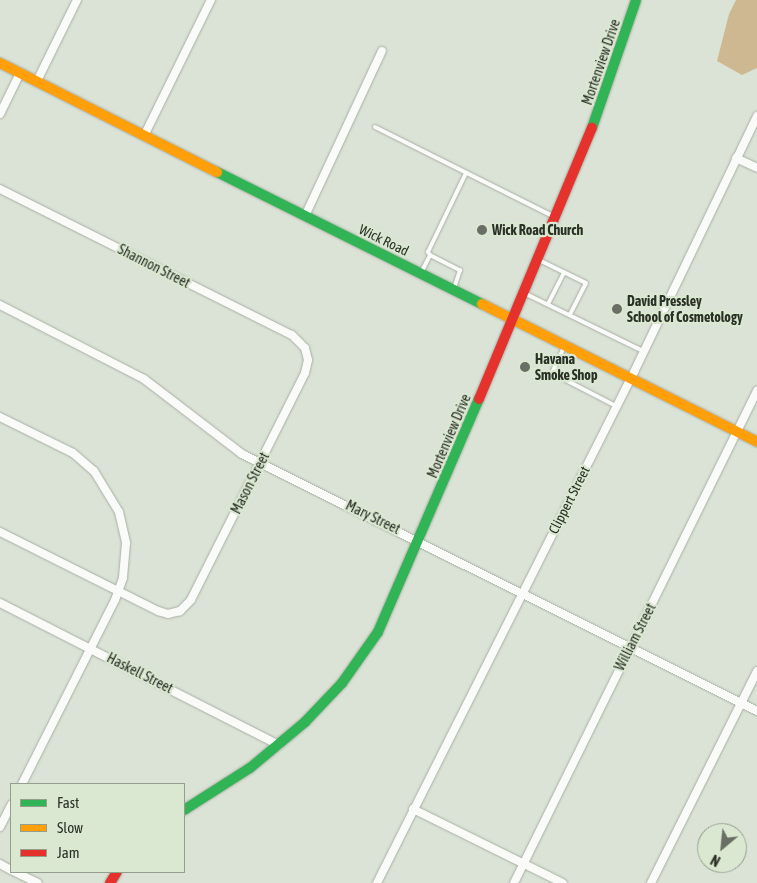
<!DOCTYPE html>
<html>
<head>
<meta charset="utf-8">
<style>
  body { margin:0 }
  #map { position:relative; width:757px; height:883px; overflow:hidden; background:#dbe3d6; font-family:"Asap Condensed",sans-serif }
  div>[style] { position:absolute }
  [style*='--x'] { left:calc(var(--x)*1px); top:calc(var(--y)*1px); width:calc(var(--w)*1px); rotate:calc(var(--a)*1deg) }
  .forest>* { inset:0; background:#ceb892 }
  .roads { filter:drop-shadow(0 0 1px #a8afa4) drop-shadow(0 0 1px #a8afa4) }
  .lane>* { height:4px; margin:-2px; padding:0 2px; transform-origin:2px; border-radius:2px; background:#fafbf9 }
  .street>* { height:8px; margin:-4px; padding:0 4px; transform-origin:4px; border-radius:4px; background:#fafbf9 }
  .fast>* { height:10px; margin:-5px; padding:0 5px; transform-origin:5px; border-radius:5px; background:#30b455 }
  .slow>* { height:10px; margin:-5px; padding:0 5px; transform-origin:5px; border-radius:5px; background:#ff9f0a }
  .jam>* { height:10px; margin:-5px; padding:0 5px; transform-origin:5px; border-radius:5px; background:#e5322d }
  .dots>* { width:14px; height:14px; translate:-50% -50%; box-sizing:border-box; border:2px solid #dae8d1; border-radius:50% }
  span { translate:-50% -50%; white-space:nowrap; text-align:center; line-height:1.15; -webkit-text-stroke:4.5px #dae8d1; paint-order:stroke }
  .street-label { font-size:14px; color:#2b3027 }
  .poi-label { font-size:14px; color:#2b3027; font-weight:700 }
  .left { translate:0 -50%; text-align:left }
  .legend { position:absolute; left:10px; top:783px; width:175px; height:90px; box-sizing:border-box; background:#dae8d1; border:1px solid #949e8d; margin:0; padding:6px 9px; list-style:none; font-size:15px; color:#2b3027 }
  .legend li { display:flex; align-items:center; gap:10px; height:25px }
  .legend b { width:25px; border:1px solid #949e8d }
  .north { position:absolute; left:697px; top:823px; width:50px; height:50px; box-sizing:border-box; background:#dae8d1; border:1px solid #949e8d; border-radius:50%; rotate:208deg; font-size:14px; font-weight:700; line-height:20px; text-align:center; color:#2b3027 }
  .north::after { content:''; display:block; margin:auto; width:18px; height:22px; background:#696f64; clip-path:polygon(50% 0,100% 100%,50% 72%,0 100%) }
</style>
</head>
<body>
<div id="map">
  <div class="forest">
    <i style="clip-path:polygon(736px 0,757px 0,757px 68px,742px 75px,717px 61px,729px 14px)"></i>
  </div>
  <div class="roads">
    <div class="lane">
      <i style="--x:375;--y:127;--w:199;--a:26.6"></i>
      <i style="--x:430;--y:255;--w:4;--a:-124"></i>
      <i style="--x:428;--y:252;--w:88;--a:-64.3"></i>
      <i style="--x:539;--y:260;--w:52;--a:26.1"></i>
      <i style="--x:586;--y:283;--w:36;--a:117"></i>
      <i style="--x:421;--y:273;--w:20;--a:-63"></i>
      <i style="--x:430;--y:255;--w:34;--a:27"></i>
      <i style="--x:460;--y:270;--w:19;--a:108"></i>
      <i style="--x:524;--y:293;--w:132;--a:26"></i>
      <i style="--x:548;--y:304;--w:35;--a:-63"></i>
      <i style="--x:564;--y:347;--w:29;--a:115"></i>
      <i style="--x:552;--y:373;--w:72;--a:27.3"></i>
    </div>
    <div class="street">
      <i style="--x:37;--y:81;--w:90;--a:-63.7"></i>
      <i style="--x:0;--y:114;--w:46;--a:-64"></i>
      <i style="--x:144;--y:136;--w:152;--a:-63.8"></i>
      <i style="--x:736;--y:158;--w:23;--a:25"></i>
      <i style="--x:0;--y:189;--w:326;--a:26.6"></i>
      <i style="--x:292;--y:335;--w:18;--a:45"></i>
      <i style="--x:305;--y:348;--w:12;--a:76"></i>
      <i style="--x:308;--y:360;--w:13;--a:103"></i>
      <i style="--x:305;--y:373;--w:254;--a:116.7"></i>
      <i style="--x:191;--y:600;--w:16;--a:135"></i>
      <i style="--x:180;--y:611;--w:12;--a:166"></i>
      <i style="--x:168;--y:614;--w:10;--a:-163"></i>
      <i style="--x:158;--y:611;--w:177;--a:-153.4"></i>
      <i style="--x:305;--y:216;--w:182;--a:-65"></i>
      <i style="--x:0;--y:305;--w:162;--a:27.2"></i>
      <i style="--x:144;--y:379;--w:123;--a:37.4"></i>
      <i style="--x:242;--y:454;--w:576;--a:26.52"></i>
      <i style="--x:0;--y:417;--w:81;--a:26.3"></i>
      <i style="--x:73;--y:453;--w:28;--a:41"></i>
      <i style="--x:94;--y:471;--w:48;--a:58.6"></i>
      <i style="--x:119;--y:512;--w:32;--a:77"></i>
      <i style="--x:126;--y:543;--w:35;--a:95"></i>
      <i style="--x:123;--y:578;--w:23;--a:110"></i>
      <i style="--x:115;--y:600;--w:206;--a:116.8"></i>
      <i style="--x:0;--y:603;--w:313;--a:27"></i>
      <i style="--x:413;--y:809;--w:167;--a:26.3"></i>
      <i style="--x:0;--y:827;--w:25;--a:-63"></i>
      <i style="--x:0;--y:864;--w:13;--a:29"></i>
      <i style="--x:15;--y:872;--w:25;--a:26"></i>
      <i style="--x:377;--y:883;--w:574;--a:-63.3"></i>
      <i style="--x:635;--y:370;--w:282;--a:-64.3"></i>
      <i style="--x:514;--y:883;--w:549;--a:-63.72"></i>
      <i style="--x:651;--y:883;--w:237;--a:-63.4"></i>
    </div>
    <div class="fast">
      <i style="--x:592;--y:128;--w:135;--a:-71"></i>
      <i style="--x:217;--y:172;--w:296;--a:26.5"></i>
      <i style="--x:184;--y:810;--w:78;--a:-32.5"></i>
      <i style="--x:250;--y:768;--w:72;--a:-39.9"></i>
      <i style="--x:305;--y:722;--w:54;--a:-46.5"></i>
      <i style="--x:342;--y:683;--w:62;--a:-54.8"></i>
      <i style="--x:378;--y:632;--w:254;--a:-66.6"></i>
    </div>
    <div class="slow">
      <i style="--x:0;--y:63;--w:243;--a:26.7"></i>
      <i style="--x:482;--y:304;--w:308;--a:26.6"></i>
    </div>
    <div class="jam">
      <i style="--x:479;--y:399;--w:294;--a:-67.4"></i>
      <i style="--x:110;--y:883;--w:13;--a:-58"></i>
    </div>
  </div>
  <div class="dots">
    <i style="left:482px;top:230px;background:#696f64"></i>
    <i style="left:617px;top:309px;background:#696f64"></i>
    <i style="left:525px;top:367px;background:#696f64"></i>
  </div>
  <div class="street-label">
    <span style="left:601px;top:62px;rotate:-71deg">Mortenview Drive</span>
    <span style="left:384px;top:240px;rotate:26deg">Wick Road</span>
    <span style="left:154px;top:266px;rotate:27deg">Shannon Street</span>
    <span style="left:449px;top:436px;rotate:-67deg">Mortenview Drive</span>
    <span style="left:250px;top:483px;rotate:-63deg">Mason Street</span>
    <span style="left:569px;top:500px;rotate:-63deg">Clippert Street</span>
    <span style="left:373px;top:517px;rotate:26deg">Mary Street</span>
    <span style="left:635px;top:637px;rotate:-63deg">William Street</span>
    <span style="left:140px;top:673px;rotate:27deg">Haskell Street</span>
  </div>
  <div class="poi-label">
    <span class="left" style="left:492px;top:230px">Wick Road Church</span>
    <span class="left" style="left:627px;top:309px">David Pressley<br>School of Cosmetology</span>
    <span class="left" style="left:535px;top:367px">Havana<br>Smoke Shop</span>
  </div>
  <ul class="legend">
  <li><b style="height:6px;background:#30b455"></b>Fast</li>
  <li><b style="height:6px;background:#ff9f0a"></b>Slow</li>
  <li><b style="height:6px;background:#e5322d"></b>Jam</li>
  </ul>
  <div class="north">N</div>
</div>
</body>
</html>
